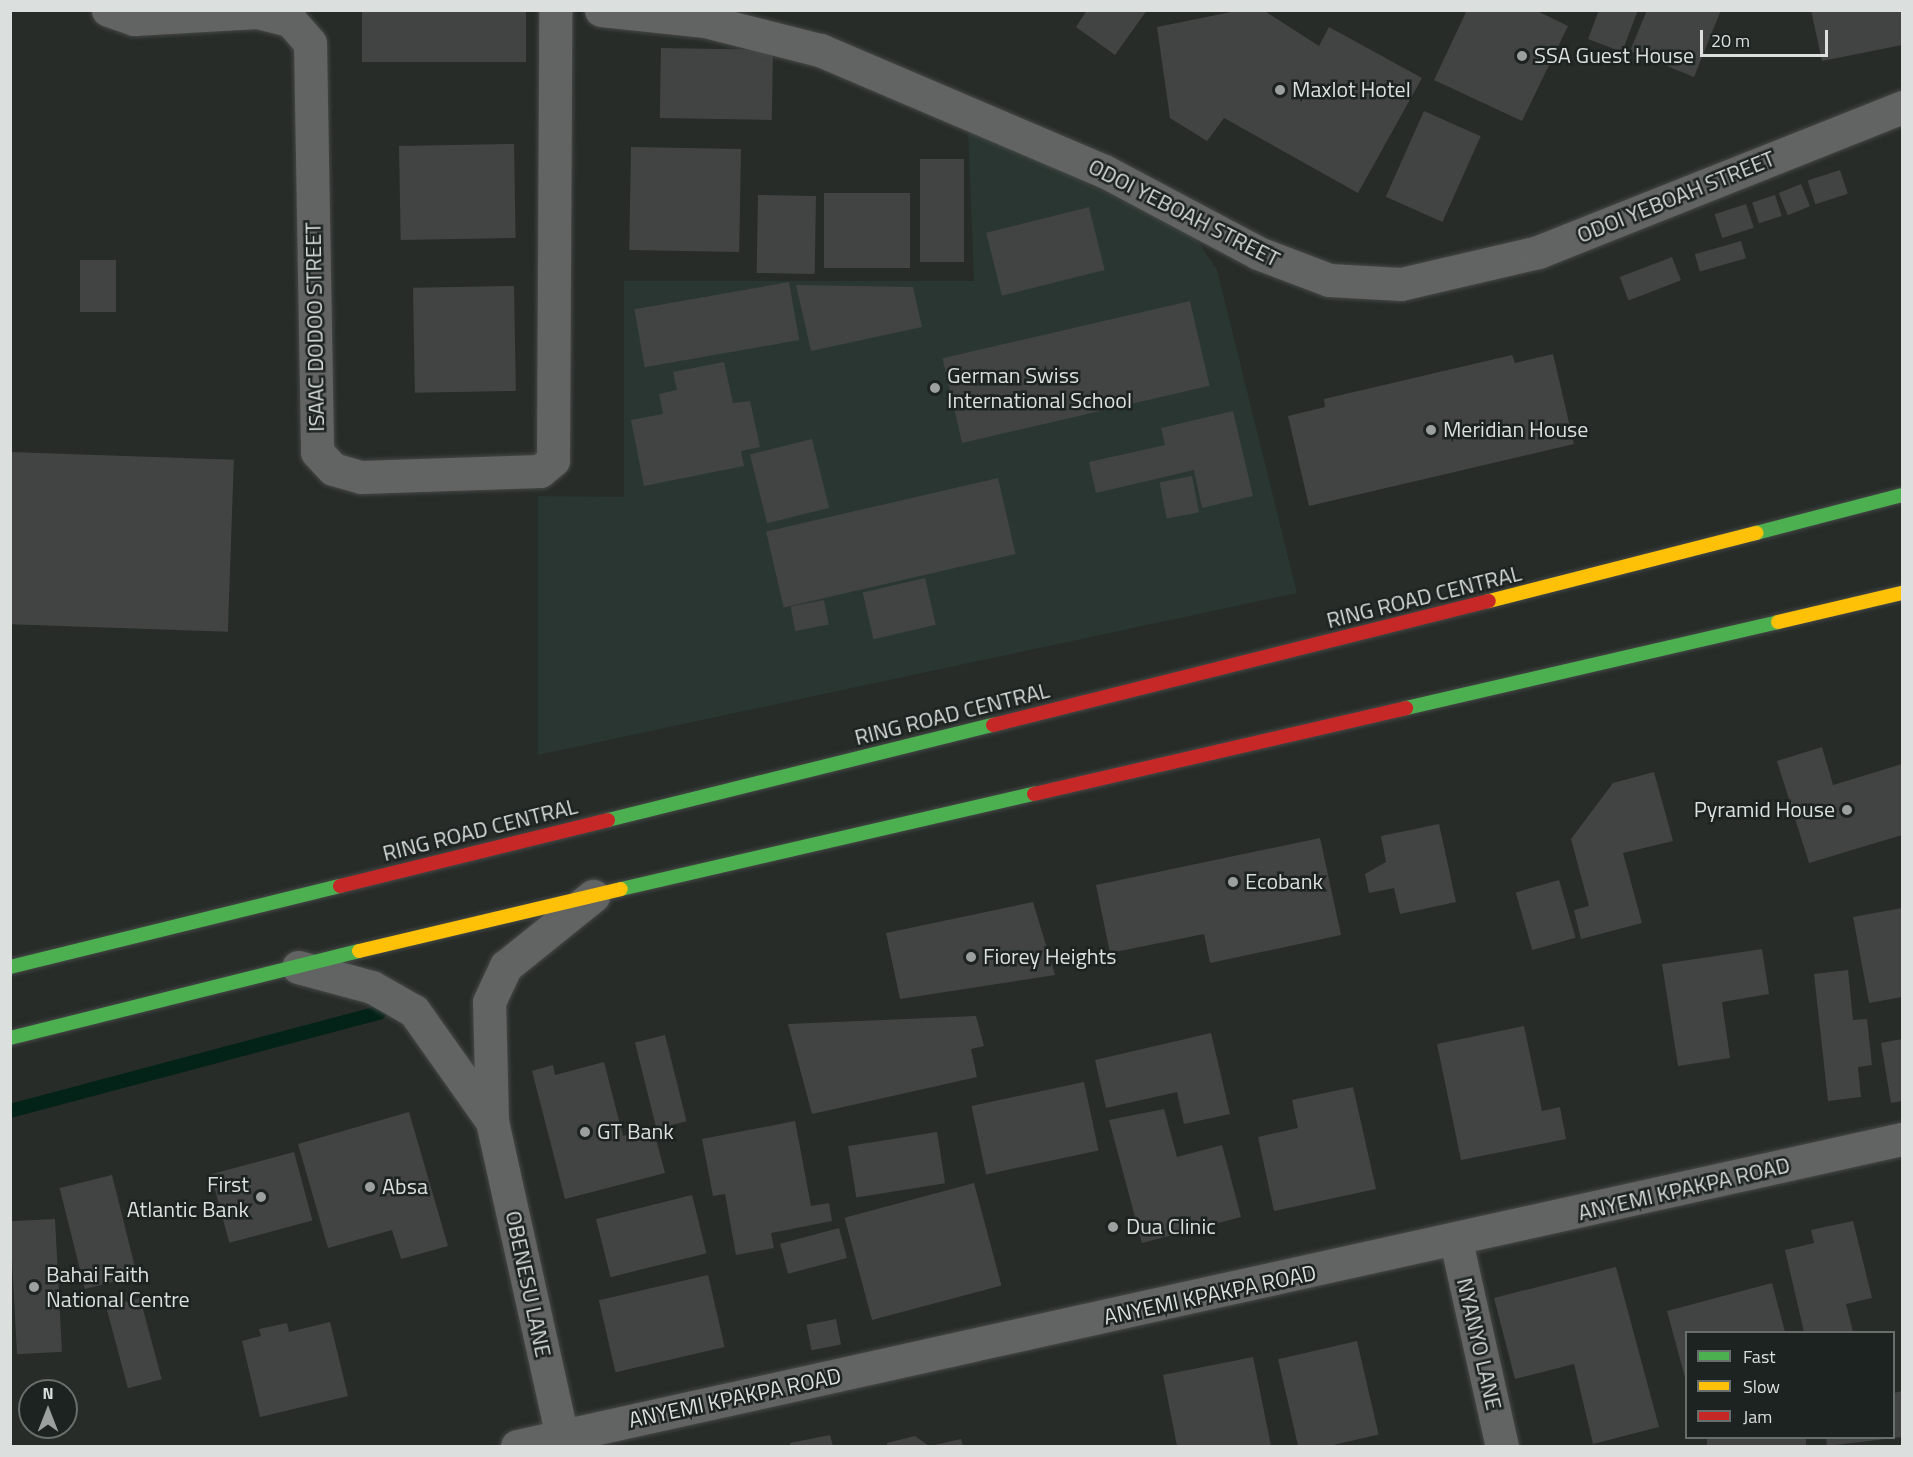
<!DOCTYPE html>
<html>
<head>
<meta charset="utf-8">
<style>
  body { margin:0 }
  #map { position:relative; width:1913px; height:1457px; overflow:hidden; background:#272c29; font-family:"Titillium Web",sans-serif }
  div>[style] { position:absolute }
  [style*='--x'] { left:calc(var(--x)*1px); top:calc(var(--y)*1px); width:calc(var(--w)*1px); rotate:calc(var(--a)*1deg) }
  .built>* { inset:0; background:#2a3631 }
  .stream>* { height:14px; margin:-7px; padding:0 7px; transform-origin:7px; border-radius:7px; background:#042318 }
  .building>* { inset:0; background:#414443; transform-origin:0 0 }
  .roads { filter:drop-shadow(0 0 2px #454846) drop-shadow(0 0 2px #454846) }
  .street>* { height:33px; margin:-16.5px; padding:0 16.5px; transform-origin:16.5px; border-radius:16.5px; background:#626463 }
  .fast>* { height:14px; margin:-7px; padding:0 7px; transform-origin:7px; border-radius:7px; background:#4caf50 }
  .slow>* { height:14px; margin:-7px; padding:0 7px; transform-origin:7px; border-radius:7px; background:#ffc107 }
  .jam>* { height:14px; margin:-7px; padding:0 7px; transform-origin:7px; border-radius:7px; background:#c62828 }
  .dots>* { width:16px; height:16px; translate:-50% -50%; box-sizing:border-box; border:3px solid #1c2320; border-radius:50% }
  span { translate:-50% -50%; white-space:nowrap; text-align:center; line-height:1.15; -webkit-text-stroke:5px #1c2320; paint-order:stroke }
  .poi-label { font-size:22px; color:#dbdfdd }
  .left { translate:0 -50%; text-align:left }
  .right { translate:-100% -50%; text-align:right }
  .street-label { font-size:22px; color:#dbdfdd }
  .frame { position:absolute; inset:0; border:12px solid #dbdfdd; pointer-events:none }
  .legend { position:absolute; left:1685px; top:1331px; width:210px; height:108px; box-sizing:border-box; background:#1c2320; border:2px solid #686e6c; margin:0; padding:8px 10px; list-style:none; font-size:18px; color:#dbdfdd }
  .legend li { display:flex; align-items:center; gap:12px; height:30px }
  .legend b { width:30px; border:2px solid #686e6c }
  .north { position:absolute; left:18px; top:1379px; width:60px; height:60px; box-sizing:border-box; background:#1c2320; border:2px solid #686e6c; border-radius:50%; rotate:0deg; font-size:16px; font-weight:700; line-height:24px; text-align:center; color:#dbdfdd }
  .north::after { content:''; display:block; margin:auto; width:21px; height:27px; background:#9ca09e; clip-path:polygon(50% 0,100% 100%,50% 72%,0 100%) }
  .scale { position:absolute; left:1700px; top:30px; width:128px; height:27px; box-sizing:border-box; border:3px solid #dbdfdd; border-top:0; padding-left:8px; font-size:18px; line-height:21px; white-space:nowrap; color:#dbdfdd; -webkit-text-stroke:4px #1c2320; paint-order:stroke }
</style>
</head>
<body>
<div id="map">
  <div class="built">
    <i style="clip-path:polygon(968px 127px,1194px 235px,1217px 270px,1297px 593px,538px 755px,538px 496px,624px 497px,624px 281px,974px 281px)"></i>
  </div>
  <div class="stream">
    <i style="--x:10;--y:1111;--w:382;--a:-14.9"></i>
  </div>
  <div class="building">
    <i style="left:362px;top:10px;width:164px;height:52px"></i>
    <i style="clip-path:polygon(1087px 10px,1147px 10px,1115px 55px,1076px 27px)"></i>
    <i style="clip-path:polygon(1241px 10px,1263px 10px,1319px 46px,1329px 27px,1422px 78px,1358px 193px,1224px 118px,1207px 141px,1170px 118px,1157px 27px)"></i>
    <i style="clip-path:polygon(1467px 10px,1535px 10px,1568px 26px,1522px 121px,1434px 80px)"></i>
    <i style="clip-path:polygon(1599px 10px,1638px 10px,1622px 52px,1588px 39px)"></i>
    <i style="clip-path:polygon(1647px 10px,1721px 10px,1694px 77px,1630px 51px)"></i>
    <i style="clip-path:polygon(1811px 10px,1902px 10px,1902px 45px,1822px 61px)"></i>
    <i style="left:661px;top:48px;width:112px;height:70px;rotate:1deg"></i>
    <i style="left:1424px;top:111px;width:62px;height:94px;rotate:24deg"></i>
    <i style="left:514px;top:144px;width:94px;height:115px;rotate:89deg"></i>
    <i style="left:631px;top:147px;width:110px;height:103px;rotate:1deg"></i>
    <i style="left:920px;top:159px;width:44px;height:103px"></i>
    <i style="left:1840px;top:170px;width:25px;height:34px;rotate:72deg"></i>
    <i style="left:1801px;top:184px;width:24px;height:24px;rotate:68deg"></i>
    <i style="left:824px;top:193px;width:86px;height:75px"></i>
    <i style="left:758px;top:195px;width:58px;height:78px;rotate:1deg"></i>
    <i style="left:1775px;top:195px;width:22px;height:24px;rotate:72deg"></i>
    <i style="left:1746px;top:204px;width:25px;height:33px;rotate:72deg"></i>
    <i style="left:1089px;top:207px;width:65px;height:106px;rotate:76deg"></i>
    <i style="left:1741px;top:241px;width:18px;height:48px;rotate:74deg"></i>
    <i style="left:1672px;top:257px;width:25px;height:56px;rotate:69deg"></i>
    <i style="left:80px;top:260px;width:36px;height:52px"></i>
    <i style="left:789px;top:282px;width:59px;height:157px;rotate:80deg"></i>
    <i style="clip-path:polygon(796px 285px,913px 287px,922px 327px,811px 351px)"></i>
    <i style="left:514px;top:286px;width:105px;height:101px;rotate:89deg"></i>
    <i style="left:1190px;top:301px;width:87px;height:254px;rotate:77deg"></i>
    <i style="clip-path:polygon(1553px 354px,1574px 444px,1309px 506px,1288px 416px,1325px 407px,1324px 399px,1512px 355px,1515px 363px)"></i>
    <i style="clip-path:polygon(724px 362px,733px 403px,750px 401px,760px 447px,741px 451px,744px 466px,644px 486px,631px 420px,663px 414px,659px 394px,677px 390px,673px 372px)"></i>
    <i style="clip-path:polygon(1233px 411px,1253px 496px,1202px 508px,1194px 470px,1096px 493px,1089px 462px,1165px 445px,1161px 428px)"></i>
    <i style="left:812px;top:439px;width:71px;height:64px;rotate:76deg"></i>
    <i style="left:10px;top:452px;width:224px;height:172px;rotate:2deg"></i>
    <i style="left:1192px;top:476px;width:37px;height:33px;rotate:79deg"></i>
    <i style="left:998px;top:478px;width:78px;height:238px;rotate:77deg"></i>
    <i style="left:925px;top:578px;width:48px;height:64px;rotate:77deg"></i>
    <i style="left:824px;top:600px;width:25px;height:34px;rotate:79deg"></i>
    <i style="clip-path:polygon(1822px 747px,1833px 785px,1902px 764px,1902px 835px,1809px 863px,1777px 761px)"></i>
    <i style="clip-path:polygon(1654px 772px,1673px 841px,1623px 853px,1642px 923px,1581px 939px,1574px 910px,1589px 906px,1571px 839px,1613px 783px)"></i>
    <i style="clip-path:polygon(1439px 824px,1456px 902px,1400px 914px,1394px 888px,1369px 893px,1365px 874px,1386px 862px,1381px 836px)"></i>
    <i style="clip-path:polygon(1320px 838px,1341px 935px,1210px 963px,1204px 934px,1110px 953px,1096px 885px)"></i>
    <i style="left:1559px;top:880px;width:60px;height:45px;rotate:74deg"></i>
    <i style="clip-path:polygon(1033px 902px,1055px 975px,900px 999px,886px 933px)"></i>
    <i style="clip-path:polygon(1902px 908px,1902px 997px,1869px 1003px,1853px 917px)"></i>
    <i style="clip-path:polygon(1762px 949px,1769px 994px,1722px 1002px,1730px 1058px,1678px 1066px,1662px 964px)"></i>
    <i style="clip-path:polygon(1848px 970px,1853px 1020px,1867px 1019px,1872px 1065px,1858px 1067px,1861px 1097px,1828px 1101px,1814px 974px)"></i>
    <i style="clip-path:polygon(976px 1016px,984px 1046px,971px 1049px,977px 1077px,812px 1114px,788px 1024px)"></i>
    <i style="clip-path:polygon(1524px 1026px,1542px 1111px,1560px 1107px,1566px 1139px,1461px 1160px,1437px 1044px)"></i>
    <i style="clip-path:polygon(1211px 1033px,1230px 1114px,1184px 1124px,1177px 1092px,1106px 1108px,1095px 1060px)"></i>
    <i style="left:665px;top:1035px;width:89px;height:31px;rotate:76deg"></i>
    <i style="clip-path:polygon(1902px 1039px,1902px 1101px,1891px 1103px,1881px 1043px)"></i>
    <i style="clip-path:polygon(604px 1062px,623px 1136px,653px 1128px,665px 1173px,565px 1199px,532px 1071px,553px 1065px,555px 1075px)"></i>
    <i style="left:1084px;top:1082px;width:70px;height:115px;rotate:78deg"></i>
    <i style="clip-path:polygon(1353px 1087px,1376px 1189px,1274px 1211px,1258px 1137px,1298px 1128px,1292px 1100px)"></i>
    <i style="clip-path:polygon(1164px 1109px,1177px 1157px,1222px 1145px,1241px 1217px,1142px 1243px,1109px 1120px)"></i>
    <i style="clip-path:polygon(409px 1112px,448px 1246px,401px 1259px,392px 1230px,328px 1248px,298px 1144px)"></i>
    <i style="clip-path:polygon(795px 1121px,811px 1206px,829px 1203px,832px 1221px,771px 1233px,774px 1248px,736px 1255px,725px 1194px,713px 1196px,702px 1139px)"></i>
    <i style="left:937px;top:1132px;width:52px;height:90px;rotate:81deg"></i>
    <i style="left:294px;top:1152px;width:71px;height:86px;rotate:75deg"></i>
    <i style="left:112px;top:1175px;width:104px;height:54px;rotate:76deg"></i>
    <i style="left:974px;top:1183px;width:106px;height:134px;rotate:75deg"></i>
    <i style="left:692px;top:1195px;width:60px;height:99px;rotate:76deg"></i>
    <i style="left:55px;top:1219px;width:133px;height:45px;rotate:87deg"></i>
    <i style="clip-path:polygon(1853px 1221px,1872px 1298px,1846px 1304px,1853px 1332px,1804px 1332px,1785px 1250px,1814px 1243px,1811px 1230px)"></i>
    <i style="left:839px;top:1228px;width:31px;height:61px;rotate:75deg"></i>
    <i style="clip-path:polygon(1616px 1267px,1659px 1427px,1593px 1444px,1574px 1364px,1515px 1379px,1494px 1298px)"></i>
    <i style="left:708px;top:1275px;width:74px;height:112px;rotate:77deg"></i>
    <i style="clip-path:polygon(1772px 1283px,1785px 1332px,1686px 1332px,1686px 1381px,1667px 1311px)"></i>
    <i style="left:140px;top:1298px;width:84px;height:35px;rotate:75deg"></i>
    <i style="left:836px;top:1319px;width:26px;height:30px;rotate:79deg"></i>
    <i style="clip-path:polygon(330px 1322px,348px 1396px,260px 1417px,242px 1341px,261px 1336px,259px 1329px,287px 1323px,289px 1332px)"></i>
    <i style="left:1357px;top:1341px;width:96px;height:81px;rotate:77deg"></i>
    <i style="clip-path:polygon(1253px 1357px,1271px 1446px,1177px 1446px,1163px 1375px)"></i>
    <i style="clip-path:polygon(1902px 1391px,1902px 1437px,1827px 1446px,1826px 1438px,1894px 1438px,1894px 1393px)"></i>
    <i style="clip-path:polygon(830px 1435px,833px 1446px,790px 1446px,790px 1443px)"></i>
    <i style="clip-path:polygon(915px 1436px,929px 1446px,887px 1446px,887px 1443px)"></i>
    <i style="left:1707px;top:1438px;width:99px;height:8px"></i>
    <i style="clip-path:polygon(961px 1439px,963px 1446px,930px 1446px)"></i>
  </div>
  <div class="roads">
    <div class="street">
      <i style="--x:108;--y:10;--w:28;--a:19"></i>
      <i style="--x:134;--y:19;--w:123;--a:-3.3"></i>
      <i style="--x:257;--y:12;--w:34;--a:14"></i>
      <i style="--x:290;--y:20;--w:30;--a:49"></i>
      <i style="--x:310;--y:43;--w:409;--a:89"></i>
      <i style="--x:317;--y:452;--w:23;--a:47"></i>
      <i style="--x:333;--y:469;--w:29;--a:16"></i>
      <i style="--x:361;--y:477;--w:179;--a:-1.9"></i>
      <i style="--x:540;--y:471;--w:17;--a:-40"></i>
      <i style="--x:553;--y:460;--w:450;--a:-89.7"></i>
      <i style="--x:601;--y:10;--w:105;--a:6"></i>
      <i style="--x:705;--y:21;--w:119;--a:14.2"></i>
      <i style="--x:820;--y:50;--w:309;--a:23.1"></i>
      <i style="--x:1104;--y:171;--w:174;--a:28"></i>
      <i style="--x:1258;--y:253;--w:76;--a:20.8"></i>
      <i style="--x:1329;--y:280;--w:72;--a:3.2"></i>
      <i style="--x:1401;--y:284;--w:141;--a:-13.1"></i>
      <i style="--x:1538;--y:252;--w:392;--a:-21.7"></i>
      <i style="--x:298;--y:967;--w:77;--a:15.1"></i>
      <i style="--x:372;--y:987;--w:48;--a:29.7"></i>
      <i style="--x:414;--y:1011;--w:135;--a:54.7"></i>
      <i style="--x:1456;--y:1241;--w:210;--a:77.4"></i>
      <i style="--x:517;--y:1446;--w:1419;--a:-12.5"></i>
      <i style="--x:564;--y:1446;--w:333;--a:-102.5"></i>
      <i style="--x:492;--y:1121;--w:119;--a:-91.4"></i>
      <i style="--x:489;--y:1002;--w:40;--a:-65"></i>
      <i style="--x:506;--y:966;--w:112;--a:-38.8"></i>
    </div>
    <div class="fast">
      <i style="--x:1756;--y:533;--w:151;--a:-14.6"></i>
      <i style="--x:1406;--y:708;--w:382;--a:-13"></i>
      <i style="--x:608;--y:820;--w:397;--a:-13.9"></i>
      <i style="--x:621;--y:889;--w:424;--a:-13"></i>
      <i style="--x:10;--y:967;--w:340;--a:-13.8"></i>
      <i style="--x:10;--y:1038;--w:360;--a:-14"></i>
    </div>
    <div class="slow">
      <i style="--x:1489;--y:601;--w:276;--a:-14.3"></i>
      <i style="--x:1778;--y:622;--w:127;--a:-13.2"></i>
      <i style="--x:359;--y:951;--w:269;--a:-13.3"></i>
    </div>
    <div class="jam">
      <i style="--x:993;--y:725;--w:511;--a:-14.04"></i>
      <i style="--x:1034;--y:794;--w:382;--a:-13"></i>
      <i style="--x:340;--y:886;--w:276;--a:-13.8"></i>
    </div>
  </div>
  <div class="dots">
    <i style="left:1522px;top:56px;background:#9ca09e"></i>
    <i style="left:1280px;top:90px;background:#9ca09e"></i>
    <i style="left:935px;top:388px;background:#9ca09e"></i>
    <i style="left:1431px;top:430px;background:#9ca09e"></i>
    <i style="left:1847px;top:810px;background:#9ca09e"></i>
    <i style="left:1233px;top:882px;background:#9ca09e"></i>
    <i style="left:971px;top:957px;background:#9ca09e"></i>
    <i style="left:585px;top:1132px;background:#9ca09e"></i>
    <i style="left:370px;top:1187px;background:#9ca09e"></i>
    <i style="left:261px;top:1197px;background:#9ca09e"></i>
    <i style="left:1113px;top:1227px;background:#9ca09e"></i>
    <i style="left:34px;top:1287px;background:#9ca09e"></i>
  </div>
  <div class="poi-label">
    <span class="left" style="left:1534px;top:56px">SSA Guest House</span>
    <span class="left" style="left:1292px;top:90px">Maxlot Hotel</span>
    <span class="left" style="left:947px;top:388px">German Swiss<br>International School</span>
    <span class="left" style="left:1443px;top:430px">Meridian House</span>
    <span class="right" style="left:1835px;top:810px">Pyramid House</span>
    <span class="left" style="left:1245px;top:882px">Ecobank</span>
    <span class="left" style="left:983px;top:957px">Fiorey Heights</span>
    <span class="left" style="left:597px;top:1132px">GT Bank</span>
    <span class="right" style="left:249px;top:1197px">First<br>Atlantic Bank</span>
    <span class="left" style="left:382px;top:1187px">Absa</span>
    <span class="left" style="left:1126px;top:1227px">Dua Clinic</span>
    <span class="left" style="left:46px;top:1287px">Bahai Faith<br>National Centre</span>
  </div>
  <div class="street-label">
    <span style="left:1676px;top:197px;rotate:-22deg">ODOI YEBOAH STREET</span>
    <span style="left:1184px;top:213px;rotate:27deg">ODOI YEBOAH STREET</span>
    <span style="left:315px;top:327px;rotate:-91deg">ISAAC DODOO STREET</span>
    <span style="left:1424px;top:597px;rotate:-14deg">RING ROAD CENTRAL</span>
    <span style="left:952px;top:714px;rotate:-14deg">RING ROAD CENTRAL</span>
    <span style="left:480px;top:830px;rotate:-14deg">RING ROAD CENTRAL</span>
    <span style="left:1684px;top:1189px;rotate:-13deg">ANYEMI KPAKPA ROAD</span>
    <span style="left:528px;top:1284px;rotate:78deg">OBENESU LANE</span>
    <span style="left:1210px;top:1295px;rotate:-12deg">ANYEMI KPAKPA ROAD</span>
    <span style="left:1479px;top:1344px;rotate:77deg">NYANYO LANE</span>
    <span style="left:735px;top:1398px;rotate:-12deg">ANYEMI KPAKPA ROAD</span>
  </div>
  <div class="frame"></div>
  <ul class="legend">
  <li><b style="height:8px;background:#4caf50"></b>Fast</li>
  <li><b style="height:8px;background:#ffc107"></b>Slow</li>
  <li><b style="height:8px;background:#c62828"></b>Jam</li>
  </ul>
  <div class="north">N</div>
  <div class="scale">20 m</div>
</div>
</body>
</html>
